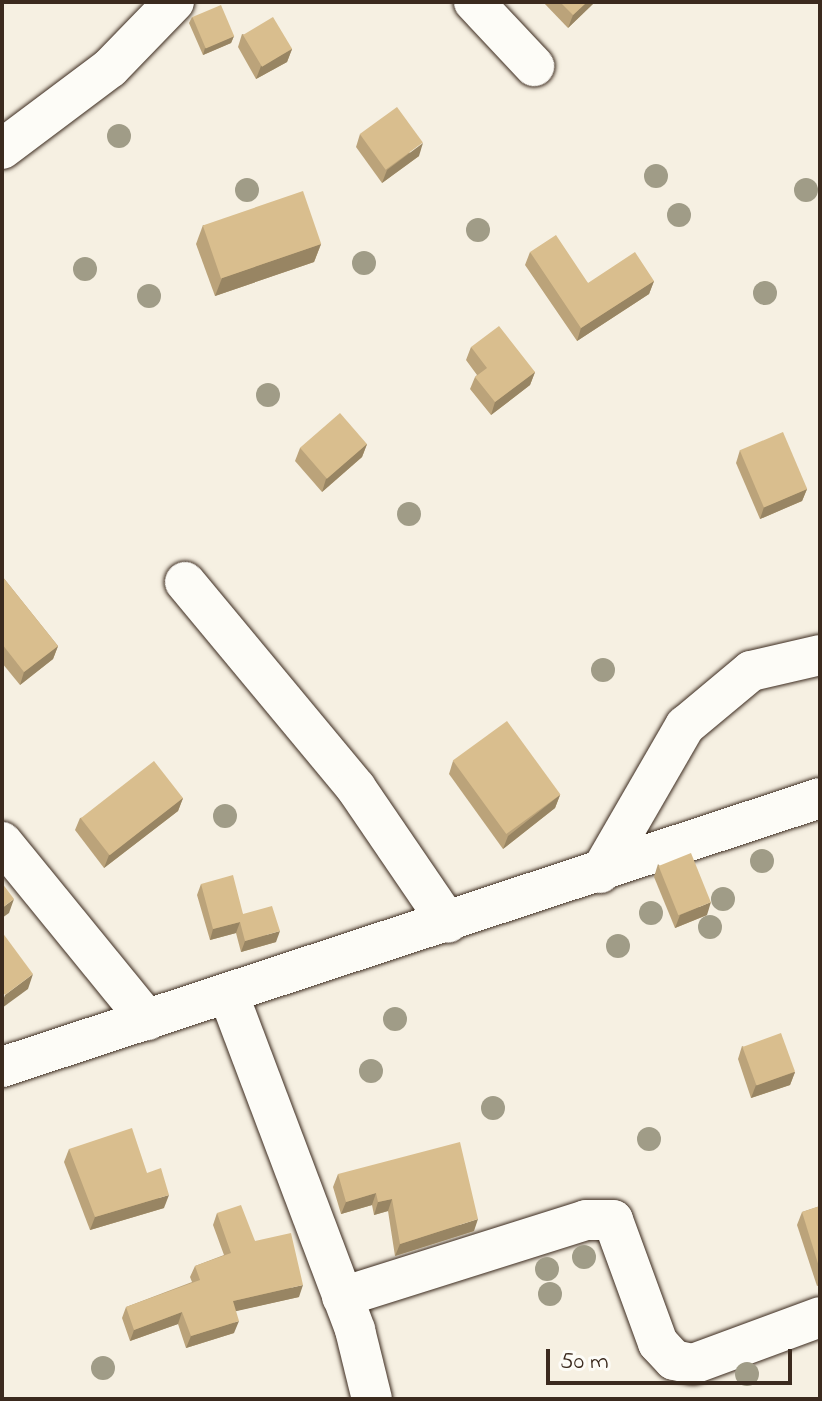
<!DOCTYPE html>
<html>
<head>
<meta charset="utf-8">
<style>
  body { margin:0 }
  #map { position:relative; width:822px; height:1401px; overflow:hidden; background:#f6f0e2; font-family:"Indie Flower",sans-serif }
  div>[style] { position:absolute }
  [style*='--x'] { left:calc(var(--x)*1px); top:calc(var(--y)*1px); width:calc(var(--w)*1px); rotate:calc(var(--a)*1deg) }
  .roads { filter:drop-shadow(0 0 2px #3b2a1e) drop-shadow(0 0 2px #3b2a1e) }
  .street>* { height:40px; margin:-20px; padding:0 20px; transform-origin:20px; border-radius:20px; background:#fdfcf7 }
  .trees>* { width:24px; height:24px; margin:-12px; border-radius:50%; background:#a09c87 }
  .wall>* { inset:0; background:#bba37a }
  .shaded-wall>* { inset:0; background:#988563 }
  .building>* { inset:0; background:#d9be8e; transform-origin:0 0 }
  span { translate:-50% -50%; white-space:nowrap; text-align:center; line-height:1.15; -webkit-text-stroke:6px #fdfcf7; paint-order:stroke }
  .frame { position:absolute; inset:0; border:4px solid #3b2a1e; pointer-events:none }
  .scale { position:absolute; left:546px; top:1349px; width:246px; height:36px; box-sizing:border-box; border:4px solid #3b2a1e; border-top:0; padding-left:10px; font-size:24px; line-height:28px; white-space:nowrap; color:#3b2a1e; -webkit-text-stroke:6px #fdfcf7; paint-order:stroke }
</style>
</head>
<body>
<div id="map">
  <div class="roads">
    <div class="street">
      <i style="--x:474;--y:2;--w:88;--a:46.8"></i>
      <i style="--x:2;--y:149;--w:135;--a:-36.9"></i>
      <i style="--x:110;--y:68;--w:92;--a:-45.9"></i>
      <i style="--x:185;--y:582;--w:268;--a:50.3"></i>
      <i style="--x:356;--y:788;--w:163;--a:55.7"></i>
      <i style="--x:2;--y:842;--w:230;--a:50.8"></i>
      <i style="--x:600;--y:873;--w:170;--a:-60"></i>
      <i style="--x:685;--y:726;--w:86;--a:-39.8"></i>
      <i style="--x:751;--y:671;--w:71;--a:-13.1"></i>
      <i style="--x:229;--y:996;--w:357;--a:69.3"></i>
      <i style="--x:355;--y:1330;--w:71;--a:76.2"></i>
      <i style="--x:2;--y:1067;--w:861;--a:-18.2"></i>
      <i style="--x:342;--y:1297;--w:256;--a:-17.5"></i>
      <i style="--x:586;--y:1220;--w:27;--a:0"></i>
      <i style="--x:613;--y:1220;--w:131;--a:69.9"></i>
      <i style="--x:658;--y:1343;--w:23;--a:47"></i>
      <i style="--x:674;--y:1360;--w:19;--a:12"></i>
      <i style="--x:693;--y:1364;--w:135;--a:-20.3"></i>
    </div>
  </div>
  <div class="trees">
    <i style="left:119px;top:136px"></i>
    <i style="left:656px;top:176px"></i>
    <i style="left:247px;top:190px"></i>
    <i style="left:806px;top:190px"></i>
    <i style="left:679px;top:215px"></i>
    <i style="left:478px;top:230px"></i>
    <i style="left:364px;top:263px"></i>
    <i style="left:85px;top:269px"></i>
    <i style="left:765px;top:293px"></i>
    <i style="left:149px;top:296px"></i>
    <i style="left:268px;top:395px"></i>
    <i style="left:409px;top:514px"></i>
    <i style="left:603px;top:670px"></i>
    <i style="left:225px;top:816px"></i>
    <i style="left:762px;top:861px"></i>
    <i style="left:723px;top:899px"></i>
    <i style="left:651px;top:913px"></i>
    <i style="left:710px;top:927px"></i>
    <i style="left:618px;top:946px"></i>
    <i style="left:395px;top:1019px"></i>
    <i style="left:371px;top:1071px"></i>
    <i style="left:493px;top:1108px"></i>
    <i style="left:649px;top:1139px"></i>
    <i style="left:584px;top:1257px"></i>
    <i style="left:547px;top:1269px"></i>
    <i style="left:550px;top:1294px"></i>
    <i style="left:103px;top:1368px"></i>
    <i style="left:747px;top:1374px"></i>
  </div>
  <div class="wall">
    <i style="clip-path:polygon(543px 2px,595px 2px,568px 28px)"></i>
    <i style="clip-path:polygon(192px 17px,234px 36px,231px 43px,203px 55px,189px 23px)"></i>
    <i style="clip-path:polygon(242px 34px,292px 49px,287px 62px,256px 79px,238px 47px)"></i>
    <i style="clip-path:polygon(360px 134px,419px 156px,382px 183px,356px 147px)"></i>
    <i style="clip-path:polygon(203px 225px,321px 244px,314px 262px,215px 296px,196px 244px)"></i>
    <i style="clip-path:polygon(530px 252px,588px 283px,654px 281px,649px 294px,577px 341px,525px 265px)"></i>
    <i style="clip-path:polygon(471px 347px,535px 372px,530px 385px,491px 415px,470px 389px,475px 377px,477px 375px,466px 360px)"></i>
    <i style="clip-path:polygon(367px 444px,362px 457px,322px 492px,295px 461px,300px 448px)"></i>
    <i style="clip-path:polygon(740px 450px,807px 489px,802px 501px,760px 519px,736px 463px)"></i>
    <i style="clip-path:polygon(2px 576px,58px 646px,53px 659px,20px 685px,2px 663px)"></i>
    <i style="clip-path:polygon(453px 761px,560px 795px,555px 808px,503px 849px,449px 774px)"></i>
    <i style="clip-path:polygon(183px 798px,178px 811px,104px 868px,75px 830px,80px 818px)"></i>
    <i style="clip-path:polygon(658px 864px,707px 915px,675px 928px,654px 877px)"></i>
    <i style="clip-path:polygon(201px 884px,243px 914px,276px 942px,241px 952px,236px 933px,210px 940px,197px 895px)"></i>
    <i style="clip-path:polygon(742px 1046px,795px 1072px,790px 1085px,751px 1098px,738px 1059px)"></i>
    <i style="clip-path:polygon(69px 1149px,147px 1173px,164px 1208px,90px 1230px,64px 1162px)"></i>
    <i style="clip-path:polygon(338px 1174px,474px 1231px,395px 1256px,388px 1211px,374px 1215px,372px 1205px,341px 1214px,333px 1187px)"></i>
    <i style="clip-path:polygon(820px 1206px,820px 1285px,817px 1286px,797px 1225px,802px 1212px)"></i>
    <i style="clip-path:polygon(217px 1213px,255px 1241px,299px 1297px,235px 1311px,234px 1333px,186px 1348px,178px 1324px,130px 1341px,122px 1318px,126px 1307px,192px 1282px,190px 1277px,195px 1266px,224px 1255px,213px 1225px)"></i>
  </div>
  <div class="shaded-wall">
    <i style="clip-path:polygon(587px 2px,595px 2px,568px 28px,573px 15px)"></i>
    <i style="clip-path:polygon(234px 36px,231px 43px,203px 55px,205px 48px)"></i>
    <i style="clip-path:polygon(292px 49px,287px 62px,256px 79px,261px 66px)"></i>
    <i style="clip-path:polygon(423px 143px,419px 156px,382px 183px,387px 170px)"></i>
    <i style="clip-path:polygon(321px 244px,314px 262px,215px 296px,222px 278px)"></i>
    <i style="clip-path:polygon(654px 281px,649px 294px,577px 341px,581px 328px)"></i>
    <i style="clip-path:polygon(535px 372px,530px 385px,491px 415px,495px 402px)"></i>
    <i style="clip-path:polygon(367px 444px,362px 457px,322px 492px,326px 479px)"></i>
    <i style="clip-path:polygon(807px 489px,802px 501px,760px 519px,764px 507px)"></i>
    <i style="clip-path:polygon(58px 646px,53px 659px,20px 685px,24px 672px)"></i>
    <i style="clip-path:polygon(560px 795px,555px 808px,503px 849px,508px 836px)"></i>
    <i style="clip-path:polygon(183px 798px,178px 811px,104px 868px,109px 855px)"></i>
    <i style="clip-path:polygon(14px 899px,9px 913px,2px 918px,2px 908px)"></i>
    <i style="clip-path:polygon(711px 902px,707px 915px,675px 928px,680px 915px)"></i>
    <i style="clip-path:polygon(240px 922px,236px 933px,210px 940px,213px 929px)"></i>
    <i style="clip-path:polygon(280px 931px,276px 942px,241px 952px,245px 941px)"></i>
    <i style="clip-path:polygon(33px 974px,28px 989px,2px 1008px,2px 1003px,5px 995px)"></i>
    <i style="clip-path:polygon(795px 1072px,790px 1085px,751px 1098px,756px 1085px)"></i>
    <i style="clip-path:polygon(376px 1193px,372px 1205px,341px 1214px,346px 1202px)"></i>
    <i style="clip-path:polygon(169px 1195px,164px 1208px,90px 1230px,95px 1217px)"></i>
    <i style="clip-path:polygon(392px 1199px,388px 1211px,374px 1215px,378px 1202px)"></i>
    <i style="clip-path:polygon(478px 1219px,474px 1231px,395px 1256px,400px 1244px)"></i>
    <i style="clip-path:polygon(303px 1285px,299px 1297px,228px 1313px,233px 1301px)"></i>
    <i style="clip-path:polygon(182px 1312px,178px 1324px,130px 1341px,134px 1330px)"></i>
    <i style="clip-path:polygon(239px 1321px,234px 1333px,186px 1348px,191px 1336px)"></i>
  </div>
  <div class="building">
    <i style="clip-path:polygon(560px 2px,587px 2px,573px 15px)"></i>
    <i style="left:221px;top:5px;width:34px;height:31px;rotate:67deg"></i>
    <i style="left:273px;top:17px;width:37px;height:35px;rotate:59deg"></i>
    <i style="left:397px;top:107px;width:44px;height:46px;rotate:54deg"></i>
    <i style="left:303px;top:191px;width:56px;height:106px;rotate:71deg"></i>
    <i style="clip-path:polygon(556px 235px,588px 283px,635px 252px,654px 281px,581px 328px,530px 252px)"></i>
    <i style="clip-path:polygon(499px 326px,535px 372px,495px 402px,475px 377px,487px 368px,471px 347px)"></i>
    <i style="left:340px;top:413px;width:41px;height:53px;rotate:49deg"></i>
    <i style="left:783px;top:432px;width:62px;height:47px;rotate:67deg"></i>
    <i style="clip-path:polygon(2px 576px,58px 646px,24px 672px,2px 644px)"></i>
    <i style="left:507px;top:721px;width:91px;height:67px;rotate:54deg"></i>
    <i style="left:154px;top:761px;width:47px;height:93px;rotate:52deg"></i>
    <i style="left:691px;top:853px;width:53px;height:35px;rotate:68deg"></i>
    <i style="clip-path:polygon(233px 875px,243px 914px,272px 906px,280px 931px,245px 941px,240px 922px,213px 929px,201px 884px)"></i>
    <i style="clip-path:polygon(2px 883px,14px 899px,2px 908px)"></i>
    <i style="clip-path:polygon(2px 932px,33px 974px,5px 995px,2px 991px)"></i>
    <i style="left:781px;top:1033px;width:41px;height:41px;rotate:70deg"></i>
    <i style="clip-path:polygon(132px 1128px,147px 1173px,161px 1168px,169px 1195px,95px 1217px,69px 1149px)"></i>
    <i style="clip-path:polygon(460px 1142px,478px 1219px,400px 1244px,392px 1199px,378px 1202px,376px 1193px,346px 1202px,338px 1174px)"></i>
    <i style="clip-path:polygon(241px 1205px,255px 1241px,291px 1233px,303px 1285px,233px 1301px,239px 1321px,191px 1336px,182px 1312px,134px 1330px,126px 1307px,200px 1280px,195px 1266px,231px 1253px,217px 1213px)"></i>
    <i style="clip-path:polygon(820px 1206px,820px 1270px,802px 1212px)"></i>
  </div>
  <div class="frame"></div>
  <div class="scale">50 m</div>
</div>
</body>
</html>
